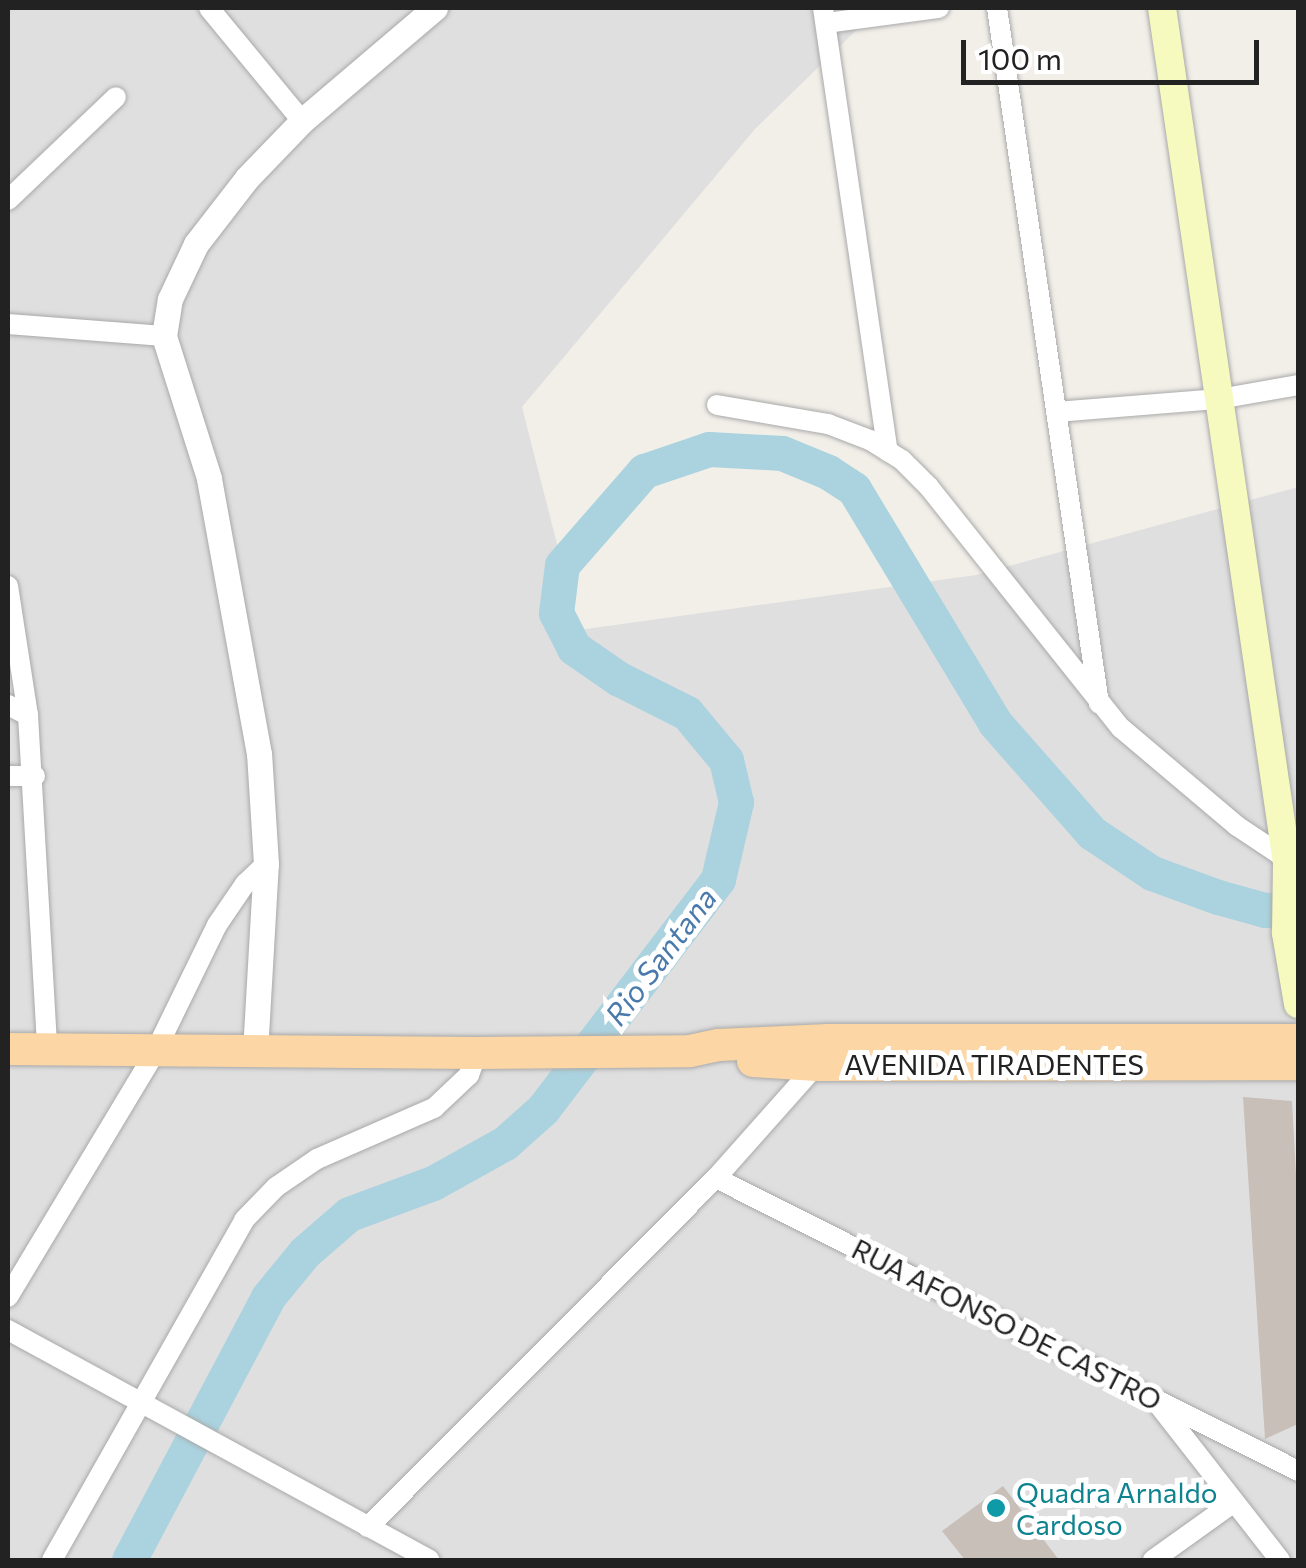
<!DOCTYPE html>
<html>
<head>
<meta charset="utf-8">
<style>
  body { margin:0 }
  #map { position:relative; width:1306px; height:1568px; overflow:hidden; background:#f2efe9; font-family:Commissioner,sans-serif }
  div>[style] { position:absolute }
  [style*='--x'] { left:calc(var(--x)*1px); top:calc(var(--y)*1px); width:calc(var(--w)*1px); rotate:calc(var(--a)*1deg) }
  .residential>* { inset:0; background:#e0dfdf }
  .river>* { height:35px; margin:-17.5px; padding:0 17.5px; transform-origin:17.5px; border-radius:17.5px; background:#aad3df }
  .building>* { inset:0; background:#c7bfb8 }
  .roads { filter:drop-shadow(0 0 2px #a9a9a9) drop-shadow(0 0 2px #a9a9a9) }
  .minor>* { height:20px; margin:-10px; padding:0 10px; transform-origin:10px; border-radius:10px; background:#fff }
  .tertiary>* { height:25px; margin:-12.5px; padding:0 12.5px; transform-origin:12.5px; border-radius:12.5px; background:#fff }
  .secondary>* { height:28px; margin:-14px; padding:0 14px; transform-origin:14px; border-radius:14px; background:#f7fabf }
  .primary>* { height:32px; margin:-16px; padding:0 16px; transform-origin:16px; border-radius:16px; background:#fcd6a4 }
  .dots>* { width:28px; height:28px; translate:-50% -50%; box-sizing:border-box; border:5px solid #fff; border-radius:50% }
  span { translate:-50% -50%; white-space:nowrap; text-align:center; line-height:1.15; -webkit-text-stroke:10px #fff; paint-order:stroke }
  .street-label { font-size:28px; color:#222 }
  .culture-label { font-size:28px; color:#0d838f }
  .left { translate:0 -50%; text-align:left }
  .water-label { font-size:30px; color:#4a7aab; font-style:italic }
  .frame { position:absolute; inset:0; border:10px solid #222; pointer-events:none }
  .scale { position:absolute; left:961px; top:40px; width:298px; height:45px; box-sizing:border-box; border:5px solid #222; border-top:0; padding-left:12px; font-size:30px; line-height:35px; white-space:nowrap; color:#222; -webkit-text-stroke:8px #fff; paint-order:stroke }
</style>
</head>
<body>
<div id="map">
  <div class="residential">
    <i style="clip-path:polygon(8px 8px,879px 8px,755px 129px,522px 407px,579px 630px,976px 575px,1298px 487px,1298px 1560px,8px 1560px)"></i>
  </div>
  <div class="river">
    <i style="--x:129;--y:1560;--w:297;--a:-62.1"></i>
    <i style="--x:268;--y:1297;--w:58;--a:-50.6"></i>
    <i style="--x:305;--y:1252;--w:58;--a:-40.8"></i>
    <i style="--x:349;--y:1214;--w:90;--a:-20.3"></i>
    <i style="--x:433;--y:1183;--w:82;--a:-29.1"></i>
    <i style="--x:505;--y:1143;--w:51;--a:-41.8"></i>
    <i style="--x:543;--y:1109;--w:289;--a:-52.7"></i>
    <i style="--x:718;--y:879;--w:79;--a:-76.8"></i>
    <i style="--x:736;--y:802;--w:43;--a:-103.4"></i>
    <i style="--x:726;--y:760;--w:61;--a:-129.7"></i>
    <i style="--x:687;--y:713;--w:76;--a:-153.4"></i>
    <i style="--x:619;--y:679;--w:55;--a:-145.4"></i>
    <i style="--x:574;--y:648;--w:39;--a:-117"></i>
    <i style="--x:556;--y:613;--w:48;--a:-82.9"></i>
    <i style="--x:562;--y:565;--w:125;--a:-48.9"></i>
    <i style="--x:644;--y:471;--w:69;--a:-18.7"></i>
    <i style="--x:709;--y:449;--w:73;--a:3.1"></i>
    <i style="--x:782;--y:453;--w:50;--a:22.4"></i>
    <i style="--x:828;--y:472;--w:31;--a:33"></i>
    <i style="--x:854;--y:489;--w:273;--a:58.9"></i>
    <i style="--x:995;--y:723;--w:147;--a:48.6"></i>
    <i style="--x:1092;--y:833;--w:72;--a:33.7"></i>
    <i style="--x:1152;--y:873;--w:70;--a:20"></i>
    <i style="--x:1218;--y:897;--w:49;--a:15.5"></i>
    <i style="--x:1265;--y:910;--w:33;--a:-3"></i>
  </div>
  <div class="building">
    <i style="clip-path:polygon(1243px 1097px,1292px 1101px,1298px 1212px,1298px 1424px,1265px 1439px)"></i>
    <i style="clip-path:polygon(1003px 1486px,1059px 1560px,965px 1560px,942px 1531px)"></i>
  </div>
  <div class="roads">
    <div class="minor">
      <i style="--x:209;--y:8;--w:146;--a:50.5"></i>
      <i style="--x:823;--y:8;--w:448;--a:81.7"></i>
      <i style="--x:997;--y:8;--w:703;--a:81.66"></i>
      <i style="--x:826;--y:23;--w:114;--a:-7.6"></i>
      <i style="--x:8;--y:200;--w:149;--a:-43.6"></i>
      <i style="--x:8;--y:324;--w:156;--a:4.4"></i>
      <i style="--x:717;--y:405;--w:113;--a:9.7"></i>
      <i style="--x:828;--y:424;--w:45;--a:20.9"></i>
      <i style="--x:870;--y:440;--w:38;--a:32"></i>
      <i style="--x:902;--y:460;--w:38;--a:45"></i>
      <i style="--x:929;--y:487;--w:308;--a:51.5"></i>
      <i style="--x:1121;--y:728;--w:152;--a:40.2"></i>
      <i style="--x:1237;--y:826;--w:69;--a:33.7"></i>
      <i style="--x:1056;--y:412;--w:164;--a:-4.6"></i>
      <i style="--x:1219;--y:399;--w:80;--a:-10"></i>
      <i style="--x:8;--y:586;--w:131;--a:81.2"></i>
      <i style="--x:8;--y:705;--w:22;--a:27"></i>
      <i style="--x:28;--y:715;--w:335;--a:86.7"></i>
      <i style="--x:8;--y:776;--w:27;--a:0"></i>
      <i style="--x:716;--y:1178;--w:652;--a:26.72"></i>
      <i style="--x:8;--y:1297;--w:286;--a:-59"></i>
      <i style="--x:155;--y:1052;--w:141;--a:-64"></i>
      <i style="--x:217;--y:925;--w:50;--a:-55.7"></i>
      <i style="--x:245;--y:884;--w:29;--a:-44"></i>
      <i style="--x:8;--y:1330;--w:480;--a:28.6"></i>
      <i style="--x:1158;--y:1404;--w:198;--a:52"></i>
      <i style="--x:368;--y:1527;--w:493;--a:-45.1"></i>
      <i style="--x:716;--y:1178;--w:155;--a:-48.4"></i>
      <i style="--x:52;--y:1560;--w:390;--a:-60.5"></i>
      <i style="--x:244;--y:1220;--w:46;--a:-45.9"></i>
      <i style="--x:276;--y:1187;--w:50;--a:-34.3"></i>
      <i style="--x:317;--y:1159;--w:128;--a:-23.6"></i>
      <i style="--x:434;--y:1108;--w:48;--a:-43.3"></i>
      <i style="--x:469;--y:1075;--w:23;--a:-70"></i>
      <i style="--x:1153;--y:1560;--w:100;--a:-35.6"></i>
    </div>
    <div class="tertiary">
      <i style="--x:255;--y:1052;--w:188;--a:-86.7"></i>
      <i style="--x:266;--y:864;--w:110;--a:-93.6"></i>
      <i style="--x:259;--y:754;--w:280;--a:-100.3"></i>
      <i style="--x:209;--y:478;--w:149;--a:-107.6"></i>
      <i style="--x:164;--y:336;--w:37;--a:-81"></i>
      <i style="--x:170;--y:299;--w:61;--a:-64.7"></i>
      <i style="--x:196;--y:244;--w:83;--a:-52.3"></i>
      <i style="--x:247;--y:178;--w:79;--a:-46"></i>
      <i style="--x:302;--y:121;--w:175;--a:-40.4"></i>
    </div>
    <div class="secondary">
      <i style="--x:1162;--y:8;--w:864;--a:81.68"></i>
      <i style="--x:1287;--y:863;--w:70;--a:90.8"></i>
      <i style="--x:1286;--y:933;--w:72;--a:80.4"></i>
    </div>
    <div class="primary">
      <i style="--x:8;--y:1049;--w:469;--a:0.5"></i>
      <i style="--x:477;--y:1053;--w:213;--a:-0.5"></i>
      <i style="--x:690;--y:1051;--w:30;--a:-12"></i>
      <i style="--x:719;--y:1045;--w:109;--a:-2.6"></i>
      <i style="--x:828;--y:1040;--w:470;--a:0"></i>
      <i style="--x:753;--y:1061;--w:64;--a:3.6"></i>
      <i style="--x:817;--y:1065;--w:481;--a:-0.1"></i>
    </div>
  </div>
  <div class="dots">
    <i style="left:996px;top:1508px;background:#0f9aa8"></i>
  </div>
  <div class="street-label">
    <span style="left:994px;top:1064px">AVENIDA TIRADENTES</span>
    <span style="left:1007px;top:1324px;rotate:27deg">RUA AFONSO DE CASTRO</span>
  </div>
  <div class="culture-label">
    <span class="left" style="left:1016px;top:1508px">Quadra Arnaldo<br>Cardoso</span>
  </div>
  <div class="water-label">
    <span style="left:660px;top:956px;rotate:-53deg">Rio Santana</span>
  </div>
  <div class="frame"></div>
  <div class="scale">100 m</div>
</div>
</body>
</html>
